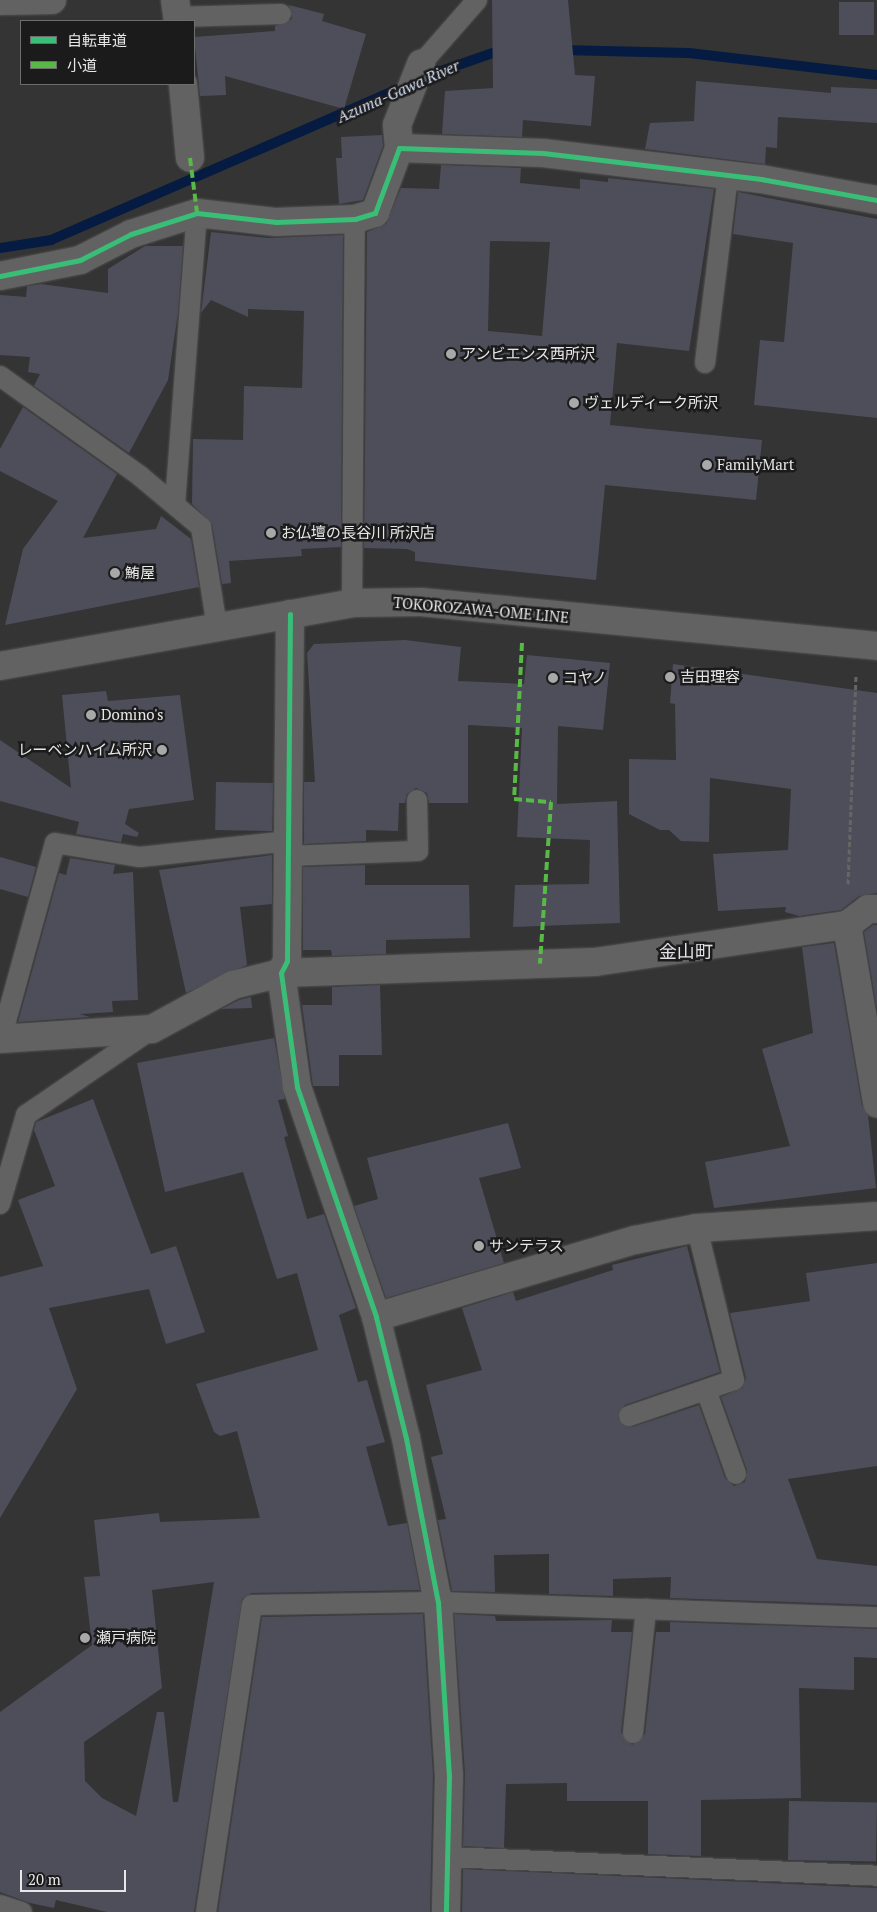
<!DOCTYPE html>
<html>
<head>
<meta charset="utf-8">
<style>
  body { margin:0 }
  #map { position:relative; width:877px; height:1912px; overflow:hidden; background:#343435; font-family:"PT Serif","Noto Sans JP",serif }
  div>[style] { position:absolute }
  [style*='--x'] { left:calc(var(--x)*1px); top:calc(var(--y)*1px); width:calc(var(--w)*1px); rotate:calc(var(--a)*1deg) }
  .stream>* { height:10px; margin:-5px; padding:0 5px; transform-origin:5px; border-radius:5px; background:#051b42 }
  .building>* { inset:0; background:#4d4e5a; transform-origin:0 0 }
  .path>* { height:3px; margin-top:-1.5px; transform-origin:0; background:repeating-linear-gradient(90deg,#656565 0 5px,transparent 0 7.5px) }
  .roads { filter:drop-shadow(0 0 1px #515151) drop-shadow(0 0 1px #515151) }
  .lane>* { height:20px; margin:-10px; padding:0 10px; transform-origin:10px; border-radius:10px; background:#626263 }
  .street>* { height:28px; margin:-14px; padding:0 14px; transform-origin:14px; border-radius:14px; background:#626263 }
  .secondary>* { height:28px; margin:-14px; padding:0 14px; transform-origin:14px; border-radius:14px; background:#626263 }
  .quiet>* { height:4px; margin-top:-2px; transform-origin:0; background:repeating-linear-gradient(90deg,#58b947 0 8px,transparent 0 12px) }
  .cycleway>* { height:5px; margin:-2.5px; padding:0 2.5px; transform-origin:2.5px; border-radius:2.5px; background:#3abd76 }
  .dots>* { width:14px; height:14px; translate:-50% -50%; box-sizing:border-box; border:2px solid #1c1b1c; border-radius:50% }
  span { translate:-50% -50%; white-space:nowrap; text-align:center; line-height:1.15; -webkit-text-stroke:5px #1c1b1c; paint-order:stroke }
  .poi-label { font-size:15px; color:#e7e7e8 }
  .left { translate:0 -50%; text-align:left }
  .right { translate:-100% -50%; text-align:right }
  .street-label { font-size:15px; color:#e7e7e8 }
  .water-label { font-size:16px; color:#d4e0f3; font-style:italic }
  .quarter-label { font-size:18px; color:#e2e1e5 }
  .legend { position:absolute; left:20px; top:20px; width:175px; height:65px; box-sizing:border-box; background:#1c1b1c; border:1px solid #6d6d6e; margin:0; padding:6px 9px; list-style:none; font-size:15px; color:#e7e7e8 }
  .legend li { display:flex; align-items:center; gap:10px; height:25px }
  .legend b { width:25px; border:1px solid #6d6d6e }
  .scale { position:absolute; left:20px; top:1870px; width:106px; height:22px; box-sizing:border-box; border:2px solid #e7e7e8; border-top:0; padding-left:6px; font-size:15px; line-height:18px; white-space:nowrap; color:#e7e7e8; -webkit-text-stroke:4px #1c1b1c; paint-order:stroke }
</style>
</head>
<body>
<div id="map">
  <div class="stream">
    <i style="--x:561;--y:50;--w:128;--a:1.3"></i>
    <i style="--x:689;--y:53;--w:189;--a:6.7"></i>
    <i style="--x:421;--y:78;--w:88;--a:-19.3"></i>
    <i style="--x:0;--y:248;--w:52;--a:-8.9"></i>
    <i style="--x:51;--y:240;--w:387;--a:-23.5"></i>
  </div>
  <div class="building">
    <i style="clip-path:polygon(492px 0,568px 0,575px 75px,595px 76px,591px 126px,523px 120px,522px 137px,442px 134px,445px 91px,493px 88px)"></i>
    <i style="left:839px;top:2px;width:35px;height:33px"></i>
    <i style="clip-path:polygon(289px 5px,324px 14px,322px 21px,366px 34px,344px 109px,225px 76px,226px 95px,200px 96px,194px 37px,275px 31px,275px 26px,292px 19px)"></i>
    <i style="clip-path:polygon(696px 81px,831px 93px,831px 87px,877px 89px,877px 123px,778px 117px,777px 148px,766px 147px,765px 164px,645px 149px,650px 123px,694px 121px)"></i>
    <i style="clip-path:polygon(382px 135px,383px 146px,363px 200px,339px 204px,336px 158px,342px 158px,341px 137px)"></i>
    <i style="clip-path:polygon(evenodd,441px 165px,521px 168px,520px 183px,580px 189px,580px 179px,608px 182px,608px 178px,714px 189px,689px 351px,617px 343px,610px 425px,762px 440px,756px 500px,605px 485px,596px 580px,415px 561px,415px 552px,407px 549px,364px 548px,367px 232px,386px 224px,401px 188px,439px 189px,441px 165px,490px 241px,550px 242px,542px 336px,488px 331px,490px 241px)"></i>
    <i style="clip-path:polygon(738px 192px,877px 219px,877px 418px,754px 405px,760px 340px,784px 342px,793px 243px,733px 234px)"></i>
    <i style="clip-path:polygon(211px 232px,268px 238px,343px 235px,341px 547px,301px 549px,302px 556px,229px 561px,231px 583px,222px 584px,212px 524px,192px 504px,193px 439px,243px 440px,244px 386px,302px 388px,304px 311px,248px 309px,248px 317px,211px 300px,201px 313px)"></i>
    <i style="clip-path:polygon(145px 246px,183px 246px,178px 313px,168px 380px,129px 453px,34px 386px,40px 374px,28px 372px,30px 357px,0 355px,0 295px,26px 297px,27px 286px,41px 284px,108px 293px,108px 269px)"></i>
    <i style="clip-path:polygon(23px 407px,117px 474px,83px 538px,156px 529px,161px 516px,191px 539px,199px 587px,5px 625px,23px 549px,58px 501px,0 471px,0 449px)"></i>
    <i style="clip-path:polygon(405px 640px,461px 647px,458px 681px,524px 684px,527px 655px,610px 663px,603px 730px,558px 726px,557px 804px,617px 801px,620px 923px,513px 927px,515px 885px,589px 884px,590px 840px,517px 837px,522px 728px,468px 725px,468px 803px,429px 803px,427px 793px,416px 788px,407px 794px,405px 803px,399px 803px,398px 831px,366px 830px,366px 841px,304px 844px,304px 782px,315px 782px,307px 653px,314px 644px)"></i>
    <i style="clip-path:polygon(673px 664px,877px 693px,877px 893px,859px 896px,841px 910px,799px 916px,785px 912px,786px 907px,718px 911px,713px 854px,788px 850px,791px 789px,710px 778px,709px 842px,681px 841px,669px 830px,660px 830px,629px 814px,629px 759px,676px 760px,675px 704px,670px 703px)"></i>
    <i style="clip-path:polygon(106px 691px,108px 701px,180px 695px,194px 800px,129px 809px,125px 824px,139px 833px,137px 837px,123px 834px,121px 842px,76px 834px,79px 822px,0 801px,0 740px,71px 788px,62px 695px)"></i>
    <i style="left:273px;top:783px;width:48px;height:57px;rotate:91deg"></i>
    <i style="clip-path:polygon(272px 855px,272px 904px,240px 907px,247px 965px,186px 993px,159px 870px)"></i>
    <i style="clip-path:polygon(0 857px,36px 867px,28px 897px,0 889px)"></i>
    <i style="clip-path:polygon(70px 858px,115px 865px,113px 874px,133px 872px,138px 1000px,112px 1001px,113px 1012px,80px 1014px,90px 1017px,18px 1022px,59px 873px,66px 875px)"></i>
    <i style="clip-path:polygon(365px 865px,365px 885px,469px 885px,470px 938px,386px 940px,386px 954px,332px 956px,331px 950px,303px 950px,303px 867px)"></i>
    <i style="clip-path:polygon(873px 925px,877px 925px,877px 1009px,864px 932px)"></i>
    <i style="clip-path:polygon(834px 943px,862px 1106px,868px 1115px,876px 1188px,714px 1208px,705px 1162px,790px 1146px,762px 1049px,813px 1033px,802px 947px)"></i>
    <i style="clip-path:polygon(380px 985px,382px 1055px,339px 1055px,339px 1086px,313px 1086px,302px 1005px,332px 1005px,332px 987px)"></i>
    <i style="clip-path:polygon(251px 997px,252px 1008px,221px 1009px,239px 1000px)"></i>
    <i style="clip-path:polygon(evenodd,274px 1038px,285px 1099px,278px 1100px,288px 1136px,284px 1137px,307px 1219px,324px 1214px,356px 1308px,339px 1315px,358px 1382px,367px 1380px,385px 1442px,366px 1447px,388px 1526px,407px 1523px,420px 1590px,252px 1593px,242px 1599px,194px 1912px,107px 1912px,56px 1900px,54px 1908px,30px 1903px,0 1892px,0 1712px,92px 1645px,84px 1577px,100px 1576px,94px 1520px,159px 1513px,160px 1522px,260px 1518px,237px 1431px,220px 1436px,214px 1432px,196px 1384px,318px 1350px,297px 1273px,277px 1279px,243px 1172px,165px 1192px,137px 1063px,274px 1038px,214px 1582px,178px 1802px,173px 1802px,164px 1712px,157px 1712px,136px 1816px,102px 1798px,85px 1781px,84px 1742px,162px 1688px,152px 1590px,214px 1582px)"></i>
    <i style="clip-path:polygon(93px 1099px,151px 1254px,176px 1246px,205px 1332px,166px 1344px,149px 1289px,49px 1308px,77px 1389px,0 1518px,0 1277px,43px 1266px,18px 1200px,55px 1186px,34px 1130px,36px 1122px)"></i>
    <i style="clip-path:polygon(508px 1123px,521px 1168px,479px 1178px,504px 1263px,386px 1298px,354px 1206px,378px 1199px,367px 1158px)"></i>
    <i style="clip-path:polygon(687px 1246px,720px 1372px,625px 1405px,618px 1419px,632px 1427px,699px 1405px,725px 1478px,734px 1486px,745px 1482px,747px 1470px,721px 1397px,742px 1388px,746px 1378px,730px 1313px,810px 1301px,806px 1273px,877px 1263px,877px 1466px,788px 1479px,817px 1559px,877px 1566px,877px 1605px,670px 1598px,671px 1577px,613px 1579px,613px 1596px,549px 1594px,549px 1554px,494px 1555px,495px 1592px,452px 1591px,438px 1520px,446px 1519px,431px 1457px,443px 1454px,426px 1385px,482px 1370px,462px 1308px,513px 1292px,516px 1301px,613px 1270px,612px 1265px)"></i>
    <i style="clip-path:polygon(423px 1614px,433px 1775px,430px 1912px,218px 1912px,262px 1617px)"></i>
    <i style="clip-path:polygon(454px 1614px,495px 1616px,496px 1621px,612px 1620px,611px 1632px,632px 1632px,621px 1732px,632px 1745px,645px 1734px,656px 1632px,670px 1632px,670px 1622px,877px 1629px,877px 1658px,854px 1657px,854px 1690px,799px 1688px,801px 1798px,701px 1800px,701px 1856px,648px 1854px,648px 1801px,567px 1801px,567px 1783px,506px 1784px,504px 1848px,463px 1846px,465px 1774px)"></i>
    <i style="left:789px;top:1801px;width:88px;height:59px;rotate:1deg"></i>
    <i style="clip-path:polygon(463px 1869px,877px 1888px,877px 1912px,462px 1912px)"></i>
  </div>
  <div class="path">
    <i style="--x:848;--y:884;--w:209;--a:-87.8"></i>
  </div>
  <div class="roads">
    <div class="lane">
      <i style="--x:177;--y:17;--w:104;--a:-1.7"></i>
      <i style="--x:421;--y:64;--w:85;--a:-48.8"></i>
      <i style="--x:705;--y:363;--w:189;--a:-83"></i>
      <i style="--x:0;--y:376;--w:172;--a:35.5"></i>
      <i style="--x:140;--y:476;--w:80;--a:39.9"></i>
      <i style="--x:201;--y:527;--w:101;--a:80.9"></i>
      <i style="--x:175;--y:504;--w:292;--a:-85.7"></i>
      <i style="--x:352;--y:603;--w:384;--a:-89.6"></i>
      <i style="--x:288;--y:856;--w:130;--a:-2.2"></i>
      <i style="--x:418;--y:851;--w:51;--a:-91.1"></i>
      <i style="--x:1;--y:1039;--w:203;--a:-74.6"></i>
      <i style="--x:55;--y:843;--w:86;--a:9.4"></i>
      <i style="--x:140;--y:857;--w:150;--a:-6.1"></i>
      <i style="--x:0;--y:1204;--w:93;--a:-73.7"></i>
      <i style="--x:26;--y:1115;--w:153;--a:-34.3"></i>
      <i style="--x:706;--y:1390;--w:89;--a:70.3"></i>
      <i style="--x:629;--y:1416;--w:111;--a:-18.9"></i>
      <i style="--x:734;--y:1380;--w:156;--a:-103.7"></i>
      <i style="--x:633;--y:1733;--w:125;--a:-84"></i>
      <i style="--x:449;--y:1857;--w:428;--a:2.5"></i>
      <i style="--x:0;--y:1905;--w:23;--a:18"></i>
      <i style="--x:206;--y:1912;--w:310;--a:-81.5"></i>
      <i style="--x:252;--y:1605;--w:186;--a:-0.9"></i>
      <i style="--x:438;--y:1602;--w:439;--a:2"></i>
    </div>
    <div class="street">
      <i style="--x:175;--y:0;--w:21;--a:82"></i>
      <i style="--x:0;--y:1;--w:52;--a:-1.1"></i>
      <i style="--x:183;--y:84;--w:74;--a:84.6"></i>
      <i style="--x:399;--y:148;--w:23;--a:-95"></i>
      <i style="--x:397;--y:125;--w:66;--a:-68.5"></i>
      <i style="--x:0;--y:276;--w:82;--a:-11.3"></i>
      <i style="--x:80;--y:260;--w:57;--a:-27"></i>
      <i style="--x:131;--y:234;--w:69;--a:-17.7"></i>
      <i style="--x:197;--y:213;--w:80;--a:6.5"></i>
      <i style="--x:276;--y:222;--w:79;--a:-2.2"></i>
      <i style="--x:355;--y:219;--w:21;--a:-17"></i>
      <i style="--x:375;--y:213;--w:69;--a:-69.7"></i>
      <i style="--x:399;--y:148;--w:144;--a:2"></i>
      <i style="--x:543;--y:153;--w:220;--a:6.8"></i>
      <i style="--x:761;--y:179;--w:118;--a:10.3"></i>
      <i style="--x:290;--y:614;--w:347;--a:90.5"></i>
      <i style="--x:287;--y:961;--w:13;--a:117"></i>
      <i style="--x:281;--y:973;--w:115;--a:82"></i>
      <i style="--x:297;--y:1087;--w:243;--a:71"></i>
      <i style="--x:376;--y:1317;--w:125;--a:76.1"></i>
      <i style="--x:406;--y:1438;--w:167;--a:79"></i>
      <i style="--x:438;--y:1602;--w:173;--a:86.4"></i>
      <i style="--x:449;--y:1775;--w:137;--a:91.3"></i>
      <i style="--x:847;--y:925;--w:181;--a:80.4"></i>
      <i style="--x:0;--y:1039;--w:152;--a:-3.8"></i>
      <i style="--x:152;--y:1029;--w:92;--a:-28.5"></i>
      <i style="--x:233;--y:985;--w:49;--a:-14"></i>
      <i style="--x:281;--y:973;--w:314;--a:-2"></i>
      <i style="--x:595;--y:962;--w:255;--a:-8.4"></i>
      <i style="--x:847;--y:925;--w:26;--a:-37"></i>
      <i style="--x:868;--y:909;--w:9;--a:0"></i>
      <i style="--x:376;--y:1317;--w:270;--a:-16.6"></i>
      <i style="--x:635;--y:1240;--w:63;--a:-11"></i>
      <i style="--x:697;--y:1228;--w:180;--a:-3.8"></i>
    </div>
    <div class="secondary">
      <i style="--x:0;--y:666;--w:358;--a:-10.1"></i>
      <i style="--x:352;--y:603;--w:69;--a:-0.8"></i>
      <i style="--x:421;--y:602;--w:458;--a:5.5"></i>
    </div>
  </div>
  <div class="quiet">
    <i style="--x:190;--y:158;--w:55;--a:82.7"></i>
    <i style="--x:522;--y:643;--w:156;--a:92.9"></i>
    <i style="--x:514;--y:799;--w:37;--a:5"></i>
    <i style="--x:551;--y:802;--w:162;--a:93.9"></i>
  </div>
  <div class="cycleway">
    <i style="--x:0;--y:276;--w:82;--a:-11.3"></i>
    <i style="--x:80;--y:260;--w:57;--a:-27"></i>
    <i style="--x:131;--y:234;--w:69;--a:-17.7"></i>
    <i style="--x:197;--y:213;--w:80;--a:6.5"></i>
    <i style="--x:276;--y:222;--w:79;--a:-2.2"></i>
    <i style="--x:355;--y:219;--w:21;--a:-17"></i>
    <i style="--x:375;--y:213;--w:69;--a:-69.7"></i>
    <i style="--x:399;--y:148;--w:144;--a:2"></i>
    <i style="--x:543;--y:153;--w:220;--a:6.8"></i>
    <i style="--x:761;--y:179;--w:118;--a:10.3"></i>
    <i style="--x:290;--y:614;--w:347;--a:90.5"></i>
    <i style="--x:287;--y:961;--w:13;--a:117"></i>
    <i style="--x:281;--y:973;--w:115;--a:82"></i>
    <i style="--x:297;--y:1087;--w:243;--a:71"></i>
    <i style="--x:376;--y:1317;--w:125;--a:76.1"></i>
    <i style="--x:406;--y:1438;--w:167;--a:79"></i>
    <i style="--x:438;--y:1602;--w:173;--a:86.4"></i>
    <i style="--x:449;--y:1775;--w:137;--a:91.3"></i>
  </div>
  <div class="dots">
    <i style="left:451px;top:354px;background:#a8a8a9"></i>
    <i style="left:574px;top:403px;background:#a8a8a9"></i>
    <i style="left:707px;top:465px;background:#a8a8a9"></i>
    <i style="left:271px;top:533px;background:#a8a8a9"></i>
    <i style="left:115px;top:573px;background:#a8a8a9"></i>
    <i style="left:670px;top:677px;background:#a8a8a9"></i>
    <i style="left:553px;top:678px;background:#a8a8a9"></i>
    <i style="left:91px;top:715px;background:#a8a8a9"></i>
    <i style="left:162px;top:750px;background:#a8a8a9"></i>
    <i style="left:479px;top:1246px;background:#a8a8a9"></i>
    <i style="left:85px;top:1638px;background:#a8a8a9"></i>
  </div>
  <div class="poi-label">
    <span class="left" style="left:461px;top:354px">アンビエンス西所沢</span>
    <span class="left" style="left:584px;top:403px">ヴェルディーク所沢</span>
    <span class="left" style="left:717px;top:465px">FamilyMart</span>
    <span class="left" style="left:281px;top:533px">お仏壇の長谷川 所沢店</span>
    <span class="left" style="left:125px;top:573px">鮪屋</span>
    <span class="left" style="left:680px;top:677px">吉田理容</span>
    <span class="left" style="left:563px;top:678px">コヤノ</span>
    <span class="left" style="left:101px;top:715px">Domino's</span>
    <span class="right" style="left:152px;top:750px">レーベンハイム所沢</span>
    <span class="left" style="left:489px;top:1246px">サンテラス</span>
    <span class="left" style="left:96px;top:1638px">瀬戸病院</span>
  </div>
  <div class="street-label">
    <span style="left:481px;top:610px;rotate:5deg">TOKOROZAWA-OME LINE</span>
  </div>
  <div class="water-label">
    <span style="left:398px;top:91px;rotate:-24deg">Azuma-Gawa River</span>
  </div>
  <div class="quarter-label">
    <span style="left:686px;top:951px">金山町</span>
  </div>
  <ul class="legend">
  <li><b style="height:6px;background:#3abd76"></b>自転車道</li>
  <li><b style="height:6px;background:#58b947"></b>小道</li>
  </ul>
  <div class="scale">20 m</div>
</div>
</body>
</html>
